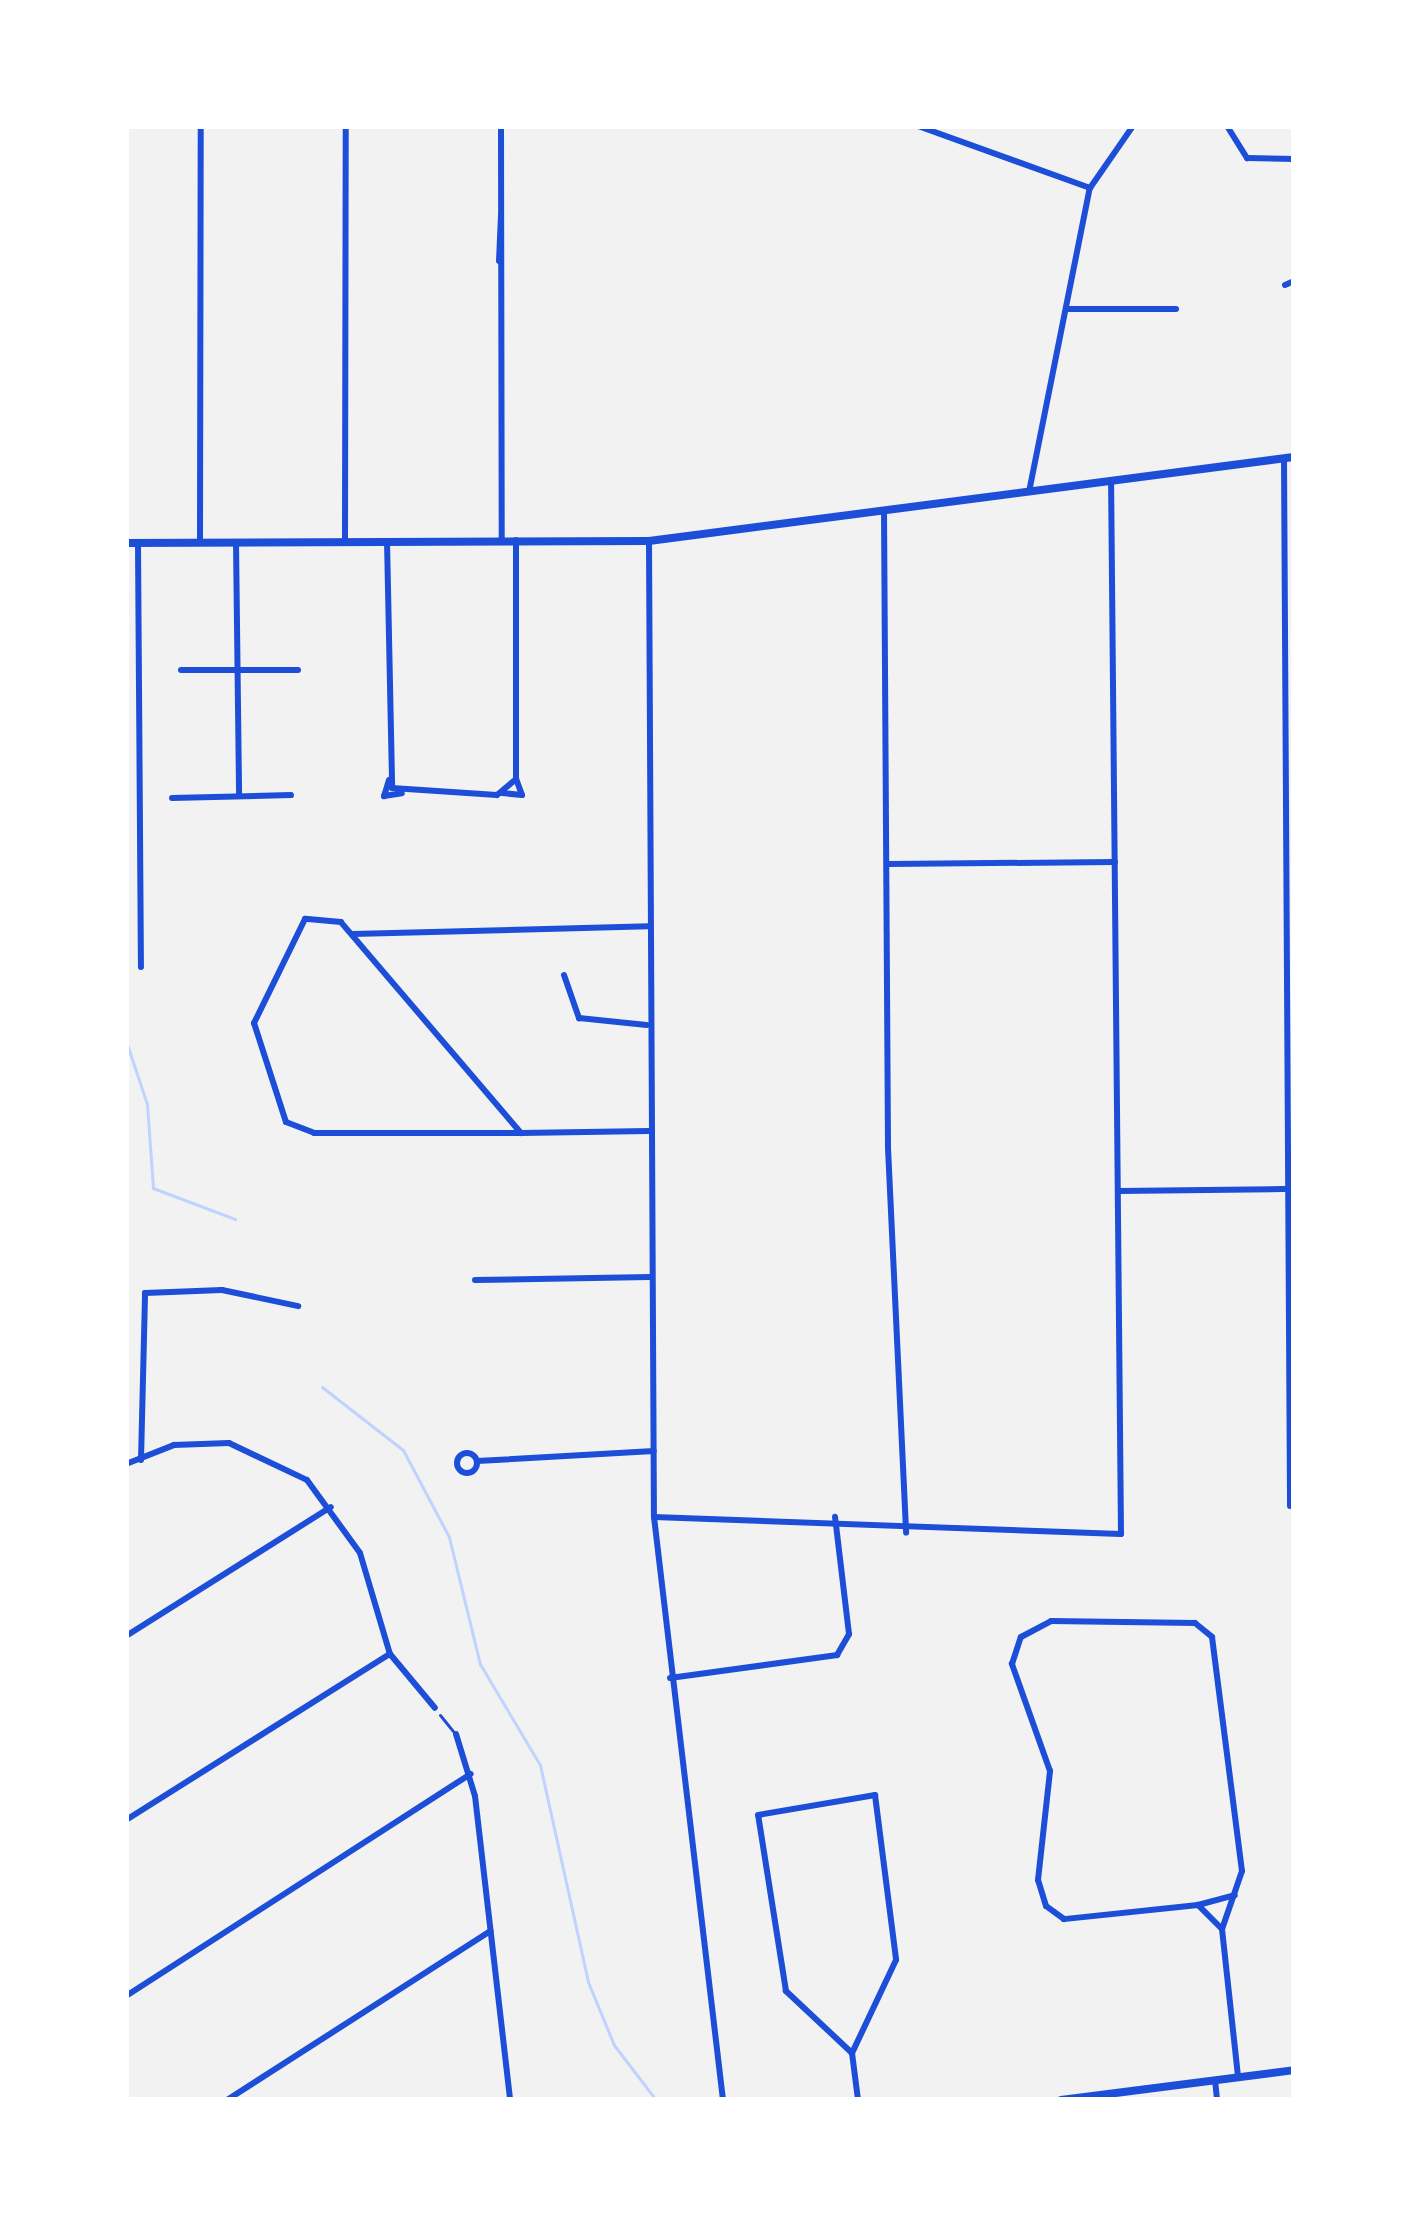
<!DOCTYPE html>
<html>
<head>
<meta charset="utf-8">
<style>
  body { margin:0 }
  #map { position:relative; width:1420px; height:2226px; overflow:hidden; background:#f2f2f2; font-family:"Source Sans 3",sans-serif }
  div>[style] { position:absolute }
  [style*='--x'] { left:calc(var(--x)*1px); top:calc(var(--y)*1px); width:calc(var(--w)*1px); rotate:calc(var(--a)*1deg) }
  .stream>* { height:3px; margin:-1.5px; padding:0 1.5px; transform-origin:1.5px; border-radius:1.5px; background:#bfd3fe }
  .path>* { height:3px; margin:-1.5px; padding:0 1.5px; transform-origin:1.5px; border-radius:1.5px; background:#1d4ed8 }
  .minor>* { height:6px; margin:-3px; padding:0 3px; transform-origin:3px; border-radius:3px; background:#1d4ed8 }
  .minor>.ring { margin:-3px; padding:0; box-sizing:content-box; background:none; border:6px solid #1d4ed8; border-radius:50% }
  .tertiary>* { height:8px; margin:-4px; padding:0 4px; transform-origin:4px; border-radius:4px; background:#1d4ed8 }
  .secondary>* { height:8px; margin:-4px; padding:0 4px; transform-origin:4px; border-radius:4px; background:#1d4ed8 }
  span { translate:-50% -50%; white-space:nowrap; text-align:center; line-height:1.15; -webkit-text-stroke:12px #fff; paint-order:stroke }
  .frame { position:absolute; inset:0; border:129px solid #fff; pointer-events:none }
</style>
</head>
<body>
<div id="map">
  <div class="stream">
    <i style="--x:126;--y:1041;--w:66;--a:71.6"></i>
    <i style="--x:147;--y:1104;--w:84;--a:85.9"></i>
    <i style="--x:153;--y:1188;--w:88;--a:20.7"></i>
    <i style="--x:322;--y:1387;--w:103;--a:37.9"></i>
    <i style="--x:403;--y:1450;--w:98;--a:62.1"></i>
    <i style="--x:449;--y:1537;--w:131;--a:76.3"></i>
    <i style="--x:480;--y:1664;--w:117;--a:59.3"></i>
    <i style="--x:540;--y:1765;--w:222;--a:77.5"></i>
    <i style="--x:588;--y:1982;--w:68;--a:67.6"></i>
    <i style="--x:614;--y:2045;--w:69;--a:52.6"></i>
  </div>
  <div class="path">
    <i style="--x:440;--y:1715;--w:21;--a:51"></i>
  </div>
  <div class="minor">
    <i style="--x:501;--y:126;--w:413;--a:89.9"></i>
    <i style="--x:918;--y:126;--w:183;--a:19.8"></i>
    <i style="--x:1227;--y:126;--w:38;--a:58"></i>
    <i style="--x:1247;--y:158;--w:47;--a:1.2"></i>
    <i style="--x:499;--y:261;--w:46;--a:-87.5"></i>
    <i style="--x:1285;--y:285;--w:10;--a:-24"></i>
    <i style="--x:1066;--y:309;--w:110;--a:0"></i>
    <i style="--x:1284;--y:458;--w:1048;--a:89.67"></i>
    <i style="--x:1029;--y:492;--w:310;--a:-78.7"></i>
    <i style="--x:1090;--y:188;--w:75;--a:-55.3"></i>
    <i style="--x:884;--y:510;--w:638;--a:89.64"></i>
    <i style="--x:888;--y:1148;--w:385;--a:87.3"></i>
    <i style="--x:345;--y:541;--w:415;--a:-89.9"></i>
    <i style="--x:387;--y:541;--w:247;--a:88.8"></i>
    <i style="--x:392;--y:788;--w:105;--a:3.8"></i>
    <i style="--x:497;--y:795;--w:25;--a:-40"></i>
    <i style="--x:516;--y:779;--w:239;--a:-90"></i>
    <i style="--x:649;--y:541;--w:976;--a:89.71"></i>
    <i style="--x:654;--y:1517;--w:587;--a:83.25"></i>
    <i style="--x:200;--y:542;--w:416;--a:-89.9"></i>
    <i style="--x:236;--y:542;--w:254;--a:89.3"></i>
    <i style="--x:138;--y:544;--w:423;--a:89.6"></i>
    <i style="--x:181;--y:670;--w:117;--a:0"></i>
    <i style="--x:389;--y:780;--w:17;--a:107"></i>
    <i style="--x:384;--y:796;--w:18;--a:-9"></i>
    <i style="--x:502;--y:793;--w:20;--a:6"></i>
    <i style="--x:522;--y:795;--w:15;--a:-110"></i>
    <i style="--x:172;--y:798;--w:119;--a:-1.4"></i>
    <i style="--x:888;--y:864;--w:227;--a:-0.5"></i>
    <i style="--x:353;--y:934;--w:296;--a:-1.5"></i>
    <i style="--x:564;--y:975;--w:46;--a:70.8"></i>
    <i style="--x:579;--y:1018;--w:68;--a:5.9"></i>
    <i style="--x:521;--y:1133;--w:277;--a:-130.5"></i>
    <i style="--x:341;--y:922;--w:36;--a:-175"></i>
    <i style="--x:305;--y:919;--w:116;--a:116.1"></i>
    <i style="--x:254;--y:1023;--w:104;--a:72.1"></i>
    <i style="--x:286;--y:1122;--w:30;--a:21"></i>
    <i style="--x:314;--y:1133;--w:207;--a:0"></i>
    <i style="--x:521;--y:1133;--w:128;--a:-0.9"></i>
    <i style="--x:1119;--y:1191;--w:175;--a:-0.7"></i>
    <i style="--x:475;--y:1280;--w:175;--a:-1"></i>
    <i class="ring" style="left:457px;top:1453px;width:14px;height:14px"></i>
    <i style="--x:141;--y:1460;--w:167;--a:-88.6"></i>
    <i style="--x:145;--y:1293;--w:77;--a:-2.2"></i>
    <i style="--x:222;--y:1290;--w:78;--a:11.9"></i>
    <i style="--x:477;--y:1461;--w:177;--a:-3.2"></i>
    <i style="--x:126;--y:1464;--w:52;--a:-21.6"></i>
    <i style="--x:174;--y:1445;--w:55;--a:-2.1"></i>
    <i style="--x:229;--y:1443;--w:86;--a:25.4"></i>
    <i style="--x:307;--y:1480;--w:90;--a:54"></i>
    <i style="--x:360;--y:1553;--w:105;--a:73.5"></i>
    <i style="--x:390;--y:1654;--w:70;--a:50.2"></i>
    <i style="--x:654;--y:1517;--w:467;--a:2.1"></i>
    <i style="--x:1121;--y:1534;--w:1054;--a:-90.54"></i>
    <i style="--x:1051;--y:1621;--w:144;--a:0.8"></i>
    <i style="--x:1195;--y:1623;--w:22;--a:39"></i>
    <i style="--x:1212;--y:1637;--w:236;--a:82.7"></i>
    <i style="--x:1242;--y:1871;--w:61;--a:109"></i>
    <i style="--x:1222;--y:1929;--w:34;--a:-135"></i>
    <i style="--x:1198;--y:1905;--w:135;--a:174"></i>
    <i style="--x:1064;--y:1919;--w:22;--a:-144"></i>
    <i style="--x:1046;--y:1906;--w:27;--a:-107"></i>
    <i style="--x:1038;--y:1880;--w:110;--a:-83.7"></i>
    <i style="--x:1050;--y:1771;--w:114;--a:-109.6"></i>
    <i style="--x:1012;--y:1664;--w:28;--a:-72"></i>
    <i style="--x:1021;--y:1637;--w:34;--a:-28"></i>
    <i style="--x:126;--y:1636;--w:242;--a:-32.2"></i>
    <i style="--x:670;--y:1678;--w:169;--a:-7.8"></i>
    <i style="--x:837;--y:1655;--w:24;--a:-60"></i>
    <i style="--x:849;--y:1634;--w:118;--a:-96.8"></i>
    <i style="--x:456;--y:1734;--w:65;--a:73"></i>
    <i style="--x:475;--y:1796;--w:306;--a:83.4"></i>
    <i style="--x:875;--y:1795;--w:166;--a:82.7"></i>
    <i style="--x:896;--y:1960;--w:103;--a:115.3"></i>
    <i style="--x:852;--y:2053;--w:91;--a:-136.8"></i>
    <i style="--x:786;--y:1991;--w:178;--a:-99"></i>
    <i style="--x:758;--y:1815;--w:119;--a:-9.7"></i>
    <i style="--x:126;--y:1820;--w:312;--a:-32.2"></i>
    <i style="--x:1198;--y:1905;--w:38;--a:-15"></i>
    <i style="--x:1222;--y:1929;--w:149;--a:83.8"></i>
    <i style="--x:126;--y:1996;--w:410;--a:-32.8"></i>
    <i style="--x:852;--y:2053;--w:47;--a:82.7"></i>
    <i style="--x:1215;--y:2080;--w:20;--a:84"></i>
    <i style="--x:227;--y:2100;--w:313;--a:-32.7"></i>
  </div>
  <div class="tertiary">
    <i style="--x:126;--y:543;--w:523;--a:-0.22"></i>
    <i style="--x:649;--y:541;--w:650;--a:-7.42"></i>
  </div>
  <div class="secondary">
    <i style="--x:1061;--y:2100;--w:235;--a:-7.3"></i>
  </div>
  <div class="frame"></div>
</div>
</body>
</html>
